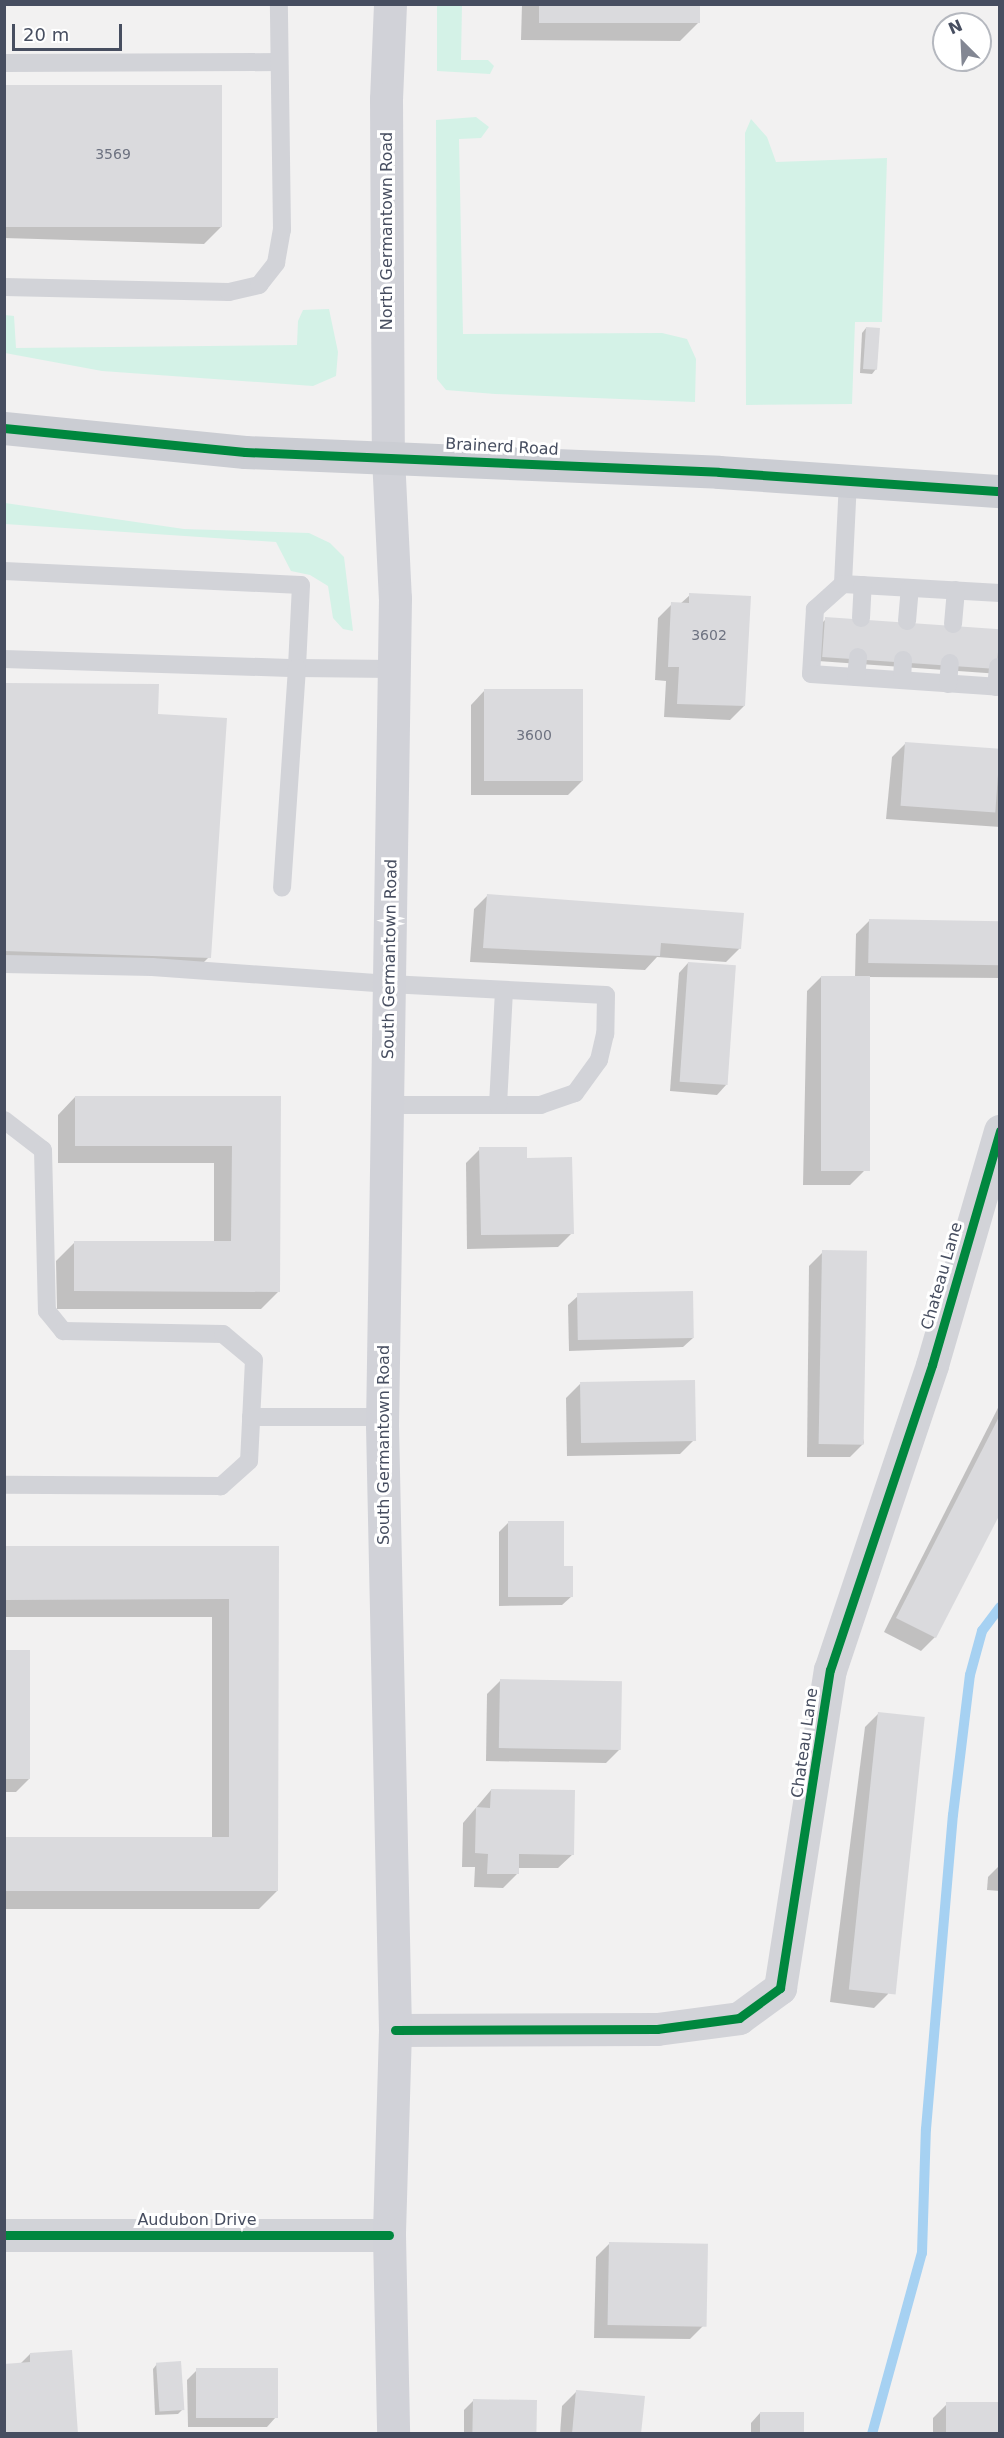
<!DOCTYPE html>
<html>
<head>
<meta charset="utf-8">
<style>
  body { margin:0 }
  #map { position:relative; width:1004px; height:2438px; overflow:hidden; background:#f2f1f1; font-family:"DejaVu Sans",sans-serif }
  div>[style] { position:absolute }
  [style*='--x'] { left:calc(var(--x)*1px); top:calc(var(--y)*1px); width:calc(var(--w)*1px); rotate:calc(var(--a)*1deg) }
  .green>* { inset:0; background:#d4f2e7 }
  .shadow>* { inset:0; background:#0003; transform-origin:0 0 }
  .stream>* { height:10px; margin:-5px; padding:0 5px; transform-origin:5px; border-radius:5px; background:#a6d1f2 }
  .building>* { inset:0; background:#dadadd; transform-origin:0 0 }
  .service>* { height:18px; margin:-9px; padding:0 9px; transform-origin:9px; border-radius:9px; background:#d2d3d8 }
  .minor>* { height:33px; margin:-16.5px; padding:0 16.5px; transform-origin:16.5px; border-radius:16.5px; background:#d2d3d8 }
  .secondary>* { height:33px; margin:-16.5px; padding:0 16.5px; transform-origin:16.5px; border-radius:16.5px; background:#d1d2d8 }
  .primary>* { height:33px; margin:-16.5px; padding:0 16.5px; transform-origin:16.5px; border-radius:16.5px; background:#cbcdd3 }
  .cycleway>* { height:9px; margin:-4.5px; padding:0 4.5px; transform-origin:4.5px; border-radius:4.5px; background:#00873e }
  span { translate:-50% -50%; white-space:nowrap; text-align:center; line-height:1.15; -webkit-text-stroke:6px #fff; paint-order:stroke }
  .number-label { font-size:14px; color:#6d7280 }
  .number-label span { -webkit-text-stroke-width:0 }
  .street-label { font-size:16px; color:#474e60 }
  .frame { position:absolute; inset:0; border:6px solid #474e60; pointer-events:none }
  .north { position:absolute; left:932px; top:12px; width:60px; height:60px; box-sizing:border-box; background:#fff; border:2px solid #b5b8bf; border-radius:50%; rotate:336deg; font-size:16px; font-weight:700; line-height:24px; text-align:center; color:#474e60 }
  .north::after { content:''; display:block; margin:auto; width:21px; height:27px; background:#838793; clip-path:polygon(50% 0,100% 100%,50% 72%,0 100%) }
  .scale { position:absolute; left:12px; top:24px; width:110px; height:27px; box-sizing:border-box; border:3px solid #474e60; border-top:0; padding-left:8px; font-size:18px; line-height:21px; white-space:nowrap; color:#474e60; -webkit-text-stroke:4px #fff; paint-order:stroke }
</style>
</head>
<body>
<div id="map">
  <div class="green">
    <i style="clip-path:polygon(437px 5px,462px 5px,461px 60px,488px 60px,494px 66px,490px 74px,437px 71px)"></i>
    <i style="clip-path:polygon(476px 117px,489px 127px,481px 138px,459px 139px,463px 334px,662px 333px,687px 339px,696px 359px,695px 402px,495px 394px,446px 390px,437px 379px,436px 120px)"></i>
    <i style="clip-path:polygon(751px 119px,767px 137px,776px 162px,887px 158px,882px 322px,855px 322px,852px 404px,746px 405px,745px 133px)"></i>
    <i style="clip-path:polygon(329px 309px,338px 352px,336px 376px,313px 386px,102px 371px,5px 353px,5px 315px,14px 316px,16px 348px,297px 345px,298px 321px,303px 310px)"></i>
    <i style="clip-path:polygon(5px 503px,184px 529px,309px 533px,330px 543px,344px 557px,353px 631px,343px 629px,333px 618px,328px 586px,310px 575px,291px 571px,276px 542px,5px 524px)"></i>
  </div>
  <div class="shadow">
    <i style="clip-path:polygon(522px 4px,699px 4px,698px 23px,680px 41px,521px 40px)"></i>
    <i style="clip-path:polygon(4px 90px,222px 226px,204px 244px,4px 238px)"></i>
    <i style="clip-path:polygon(866px 328px,876px 369px,872px 374px,860px 373px,862px 333px)"></i>
    <i style="clip-path:polygon(690px 595px,744px 706px,730px 720px,664px 717px,666px 681px,655px 680px,658px 618px,672px 604px,680px 604px)"></i>
    <i style="clip-path:polygon(826px 619px,1000px 631px,1000px 674px,818px 661px,822px 623px)"></i>
    <i style="clip-path:polygon(4px 685px,209px 957px,191px 975px,4px 968px)"></i>
    <i style="clip-path:polygon(485px 690px,582px 781px,568px 795px,471px 795px,471px 705px)"></i>
    <i style="clip-path:polygon(906px 743px,1000px 750px,1000px 827px,886px 819px,892px 757px)"></i>
    <i style="clip-path:polygon(488px 895px,740px 948px,726px 962px,657px 957px,645px 970px,470px 962px,474px 909px)"></i>
    <i style="clip-path:polygon(870px 920px,1000px 922px,1000px 978px,868px 977px,864px 1171px,850px 1185px,803px 1185px,807px 991px,821px 977px,855px 977px,856px 934px)"></i>
    <i style="clip-path:polygon(688px 963px,726px 1085px,717px 1095px,670px 1091px,679px 973px)"></i>
    <i style="clip-path:polygon(75px 1097px,280px 1097px,279px 1291px,261px 1309px,57px 1309px,56px 1261px,74px 1243px,214px 1243px,214px 1163px,58px 1163px,58px 1115px)"></i>
    <i style="clip-path:polygon(480px 1149px,525px 1160px,572px 1233px,558px 1247px,467px 1249px,466px 1163px)"></i>
    <i style="clip-path:polygon(823px 1252px,864px 1443px,850px 1457px,807px 1457px,809px 1266px)"></i>
    <i style="clip-path:polygon(578px 1296px,693px 1338px,683px 1347px,569px 1351px,568px 1305px)"></i>
    <i style="clip-path:polygon(580px 1384px,694px 1440px,680px 1454px,567px 1456px,566px 1398px)"></i>
    <i style="clip-path:polygon(1000px 1404px,1000px 1510px,935px 1637px,921px 1651px,884px 1632px)"></i>
    <i style="clip-path:polygon(508px 1523px,562px 1568px,572px 1596px,562px 1605px,499px 1606px,499px 1532px)"></i>
    <i style="clip-path:polygon(4px 1547px,277px 1547px,277px 1891px,259px 1909px,4px 1909px,4px 1839px,212px 1838px,212px 1617px,4px 1617px)"></i>
    <i style="clip-path:polygon(4px 1652px,30px 1778px,16px 1792px,4px 1792px)"></i>
    <i style="clip-path:polygon(501px 1680px,620px 1749px,606px 1763px,486px 1761px,487px 1694px)"></i>
    <i style="clip-path:polygon(879px 1713px,888px 1994px,874px 2008px,830px 2002px,865px 1727px)"></i>
    <i style="clip-path:polygon(491px 1790px,573px 1854px,558px 1868px,518px 1868px,517px 1874px,503px 1888px,474px 1887px,475px 1867px,462px 1867px,463px 1823px)"></i>
    <i style="clip-path:polygon(1000px 1865px,1000px 1891px,987px 1890px,988px 1877px)"></i>
    <i style="left:1000px;top:2234px;width:65px;height:2px;rotate:90deg"></i>
    <i style="clip-path:polygon(610px 2243px,704px 2325px,690px 2339px,594px 2338px,596px 2257px)"></i>
    <i style="clip-path:polygon(30px 2354px,76px 2434px,4px 2434px,4px 2365px,20px 2364px)"></i>
    <i style="clip-path:polygon(157px 2364px,182px 2410px,178px 2414px,155px 2415px,153px 2369px)"></i>
    <i style="clip-path:polygon(197px 2370px,276px 2417px,267px 2427px,188px 2427px,187px 2380px)"></i>
    <i style="clip-path:polygon(576px 2392px,640px 2434px,560px 2434px,562px 2406px)"></i>
    <i style="clip-path:polygon(473px 2401px,535px 2434px,464px 2434px,464px 2410px)"></i>
    <i style="clip-path:polygon(947px 2404px,1000px 2434px,933px 2434px,933px 2418px)"></i>
    <i style="clip-path:polygon(760px 2413px,802px 2434px,751px 2434px,751px 2423px)"></i>
  </div>
  <div class="stream">
    <i style="--x:872;--y:2434;--w:188;--a:-74.6"></i>
    <i style="--x:922;--y:2253;--w:124;--a:-88.2"></i>
    <i style="--x:926;--y:2129;--w:315;--a:-85.1"></i>
    <i style="--x:953;--y:1815;--w:141;--a:-83.1"></i>
    <i style="--x:970;--y:1675;--w:46;--a:-74.7"></i>
    <i style="--x:982;--y:1631;--w:30;--a:-53"></i>
  </div>
  <div class="building">
    <i style="left:539px;top:5px;width:161px;height:18px"></i>
    <i style="left:222px;top:85px;width:142px;height:218px;rotate:90deg"></i>
    <i style="left:866px;top:327px;width:14px;height:42px;rotate:4deg"></i>
    <i style="clip-path:polygon(689px 593px,751px 596px,745px 706px,677px 704px,679px 667px,668px 667px,671px 602px,689px 603px)"></i>
    <i style="left:825px;top:617px;width:175px;height:40px;rotate:4deg"></i>
    <i style="clip-path:polygon(4px 683px,159px 684px,158px 714px,227px 718px,211px 958px,4px 951px)"></i>
    <i style="left:484px;top:689px;width:99px;height:92px"></i>
    <i style="left:905px;top:742px;width:95px;height:64px;rotate:4deg"></i>
    <i style="clip-path:polygon(487px 894px,744px 913px,741px 949px,661px 943px,660px 956px,483px 948px)"></i>
    <i style="left:869px;top:919px;width:131px;height:44px;rotate:1deg"></i>
    <i style="left:688px;top:962px;width:48px;height:120px;rotate:4deg"></i>
    <i style="left:821px;top:976px;width:49px;height:195px"></i>
    <i style="clip-path:polygon(75px 1096px,281px 1096px,280px 1292px,74px 1291px,74px 1241px,231px 1241px,232px 1146px,75px 1146px)"></i>
    <i style="clip-path:polygon(479px 1147px,527px 1147px,527px 1158px,572px 1157px,574px 1234px,481px 1235px)"></i>
    <i style="left:822px;top:1250px;width:45px;height:194px;rotate:1deg"></i>
    <i style="left:693px;top:1291px;width:47px;height:116px;rotate:89deg"></i>
    <i style="left:695px;top:1380px;width:61px;height:115px;rotate:89deg"></i>
    <i style="clip-path:polygon(1000px 1415px,1000px 1514px,936px 1638px,896px 1618px)"></i>
    <i style="clip-path:polygon(508px 1521px,564px 1521px,564px 1566px,573px 1566px,573px 1597px,508px 1597px)"></i>
    <i style="clip-path:polygon(4px 1546px,279px 1546px,278px 1891px,4px 1891px,4px 1837px,229px 1837px,229px 1599px,4px 1600px)"></i>
    <i style="left:4px;top:1650px;width:26px;height:129px"></i>
    <i style="left:500px;top:1679px;width:122px;height:69px;rotate:1deg"></i>
    <i style="left:878px;top:1712px;width:47px;height:279px;rotate:6deg"></i>
    <i style="clip-path:polygon(491px 1789px,575px 1790px,574px 1855px,519px 1854px,519px 1874px,487px 1874px,488px 1854px,475px 1853px,476px 1807px,490px 1808px)"></i>
    <i style="left:609px;top:2242px;width:99px;height:83px;rotate:1deg"></i>
    <i style="clip-path:polygon(72px 2350px,78px 2434px,6px 2434px,4px 2364px,30px 2362px,30px 2353px)"></i>
    <i style="left:181px;top:2361px;width:49px;height:25px;rotate:86deg"></i>
    <i style="left:278px;top:2368px;width:50px;height:82px;rotate:90deg"></i>
    <i style="clip-path:polygon(576px 2390px,645px 2396px,641px 2434px,572px 2434px)"></i>
    <i style="left:473px;top:2399px;width:64px;height:35px;rotate:1deg"></i>
    <i style="left:946px;top:2402px;width:54px;height:32px"></i>
    <i style="left:760px;top:2412px;width:44px;height:22px"></i>
  </div>
  <div class="service">
    <i style="--x:4;--y:63;--w:275;--a:-0.2"></i>
    <i style="--x:4;--y:287;--w:225;--a:1.3"></i>
    <i style="--x:229;--y:292;--w:31;--a:-13"></i>
    <i style="--x:259;--y:285;--w:28;--a:-52"></i>
    <i style="--x:276;--y:263;--w:34;--a:-80"></i>
    <i style="--x:282;--y:230;--w:226;--a:-90.8"></i>
    <i style="--x:848;--y:481;--w:103;--a:92.8"></i>
    <i style="--x:843;--y:584;--w:38;--a:138"></i>
    <i style="--x:815;--y:609;--w:65;--a:93.5"></i>
    <i style="--x:811;--y:674;--w:189;--a:3.9"></i>
    <i style="--x:4;--y:571;--w:297;--a:2.7"></i>
    <i style="--x:301;--y:585;--w:83;--a:92.8"></i>
    <i style="--x:297;--y:668;--w:97;--a:0.6"></i>
    <i style="--x:843;--y:584;--w:157;--a:3.3"></i>
    <i style="--x:861;--y:618;--w:33;--a:-87"></i>
    <i style="--x:907;--y:621;--w:33;--a:-85"></i>
    <i style="--x:953;--y:624;--w:34;--a:-85"></i>
    <i style="--x:4;--y:659;--w:293;--a:1.8"></i>
    <i style="--x:297;--y:668;--w:220;--a:93.9"></i>
    <i style="--x:856;--y:677;--w:20;--a:-84"></i>
    <i style="--x:902;--y:680;--w:20;--a:-87"></i>
    <i style="--x:948;--y:684;--w:21;--a:-85"></i>
    <i style="--x:996;--y:687;--w:20;--a:-84"></i>
    <i style="--x:4;--y:964;--w:148;--a:1.2"></i>
    <i style="--x:152;--y:967;--w:238;--a:4.1"></i>
    <i style="--x:389;--y:984;--w:217;--a:2.9"></i>
    <i style="--x:606;--y:995;--w:39;--a:91"></i>
    <i style="--x:605;--y:1034;--w:27;--a:103"></i>
    <i style="--x:599;--y:1060;--w:41;--a:126"></i>
    <i style="--x:575;--y:1093;--w:36;--a:161"></i>
    <i style="--x:541;--y:1105;--w:153;--a:180"></i>
    <i style="--x:498;--y:1105;--w:114;--a:-87"></i>
    <i style="--x:4;--y:1120;--w:49;--a:37.6"></i>
    <i style="--x:43;--y:1150;--w:161;--a:88.6"></i>
    <i style="--x:47;--y:1311;--w:26;--a:51"></i>
    <i style="--x:63;--y:1331;--w:160;--a:1.1"></i>
    <i style="--x:223;--y:1334;--w:40;--a:40"></i>
    <i style="--x:254;--y:1360;--w:101;--a:92.8"></i>
    <i style="--x:249;--y:1461;--w:38;--a:138"></i>
    <i style="--x:221;--y:1486;--w:217;--a:-179.7"></i>
    <i style="--x:251;--y:1417;--w:131;--a:0"></i>
  </div>
  <div class="minor">
    <i style="--x:395;--y:2030;--w:262;--a:-0.2"></i>
    <i style="--x:657;--y:2029;--w:83;--a:-7.6"></i>
    <i style="--x:739;--y:2018;--w:51;--a:-36.2"></i>
    <i style="--x:780;--y:1988;--w:322;--a:-81.1"></i>
    <i style="--x:830;--y:1670;--w:322;--a:-71.5"></i>
    <i style="--x:932;--y:1365;--w:244;--a:-73.8"></i>
    <i style="--x:4;--y:2235;--w:385;--a:0"></i>
  </div>
  <div class="secondary">
    <i style="--x:390;--y:4;--w:95;--a:92.4"></i>
    <i style="--x:386;--y:99;--w:358;--a:89.7"></i>
    <i style="--x:388;--y:457;--w:141;--a:87.2"></i>
    <i style="--x:395;--y:598;--w:827;--a:90.9"></i>
    <i style="--x:382;--y:1425;--w:605;--a:88.77"></i>
    <i style="--x:395;--y:2030;--w:205;--a:91.7"></i>
    <i style="--x:389;--y:2235;--w:199;--a:88.8"></i>
  </div>
  <div class="primary">
    <i style="--x:4;--y:428;--w:242;--a:5.7"></i>
    <i style="--x:245;--y:452;--w:474;--a:2.4"></i>
    <i style="--x:719;--y:472;--w:282;--a:3.9"></i>
  </div>
  <div class="cycleway">
    <i style="--x:4;--y:428;--w:242;--a:5.7"></i>
    <i style="--x:245;--y:452;--w:474;--a:2.4"></i>
    <i style="--x:719;--y:472;--w:282;--a:3.9"></i>
    <i style="--x:395;--y:2030;--w:262;--a:-0.2"></i>
    <i style="--x:657;--y:2029;--w:83;--a:-7.6"></i>
    <i style="--x:739;--y:2018;--w:51;--a:-36.2"></i>
    <i style="--x:780;--y:1988;--w:322;--a:-81.1"></i>
    <i style="--x:830;--y:1670;--w:322;--a:-71.5"></i>
    <i style="--x:932;--y:1365;--w:244;--a:-73.8"></i>
    <i style="--x:4;--y:2235;--w:385;--a:0"></i>
  </div>
  <div class="number-label">
    <span style="left:113px;top:154px">3569</span>
    <span style="left:709px;top:635px">3602</span>
    <span style="left:534px;top:735px">3600</span>
  </div>
  <div class="street-label">
    <span style="left:387px;top:231px;rotate:-90deg">North Germantown Road</span>
    <span style="left:502px;top:447px;rotate:3deg">Brainerd Road</span>
    <span style="left:390px;top:959px;rotate:-89deg">South Germantown Road</span>
    <span style="left:942px;top:1276px;rotate:-74deg">Chateau Lane</span>
    <span style="left:384px;top:1445px;rotate:-90deg">South Germantown Road</span>
    <span style="left:805px;top:1743px;rotate:-82deg">Chateau Lane</span>
    <span style="left:197px;top:2220px">Audubon Drive</span>
  </div>
  <div class="frame"></div>
  <div class="north">N</div>
  <div class="scale">20 m</div>
</div>
</body>
</html>
